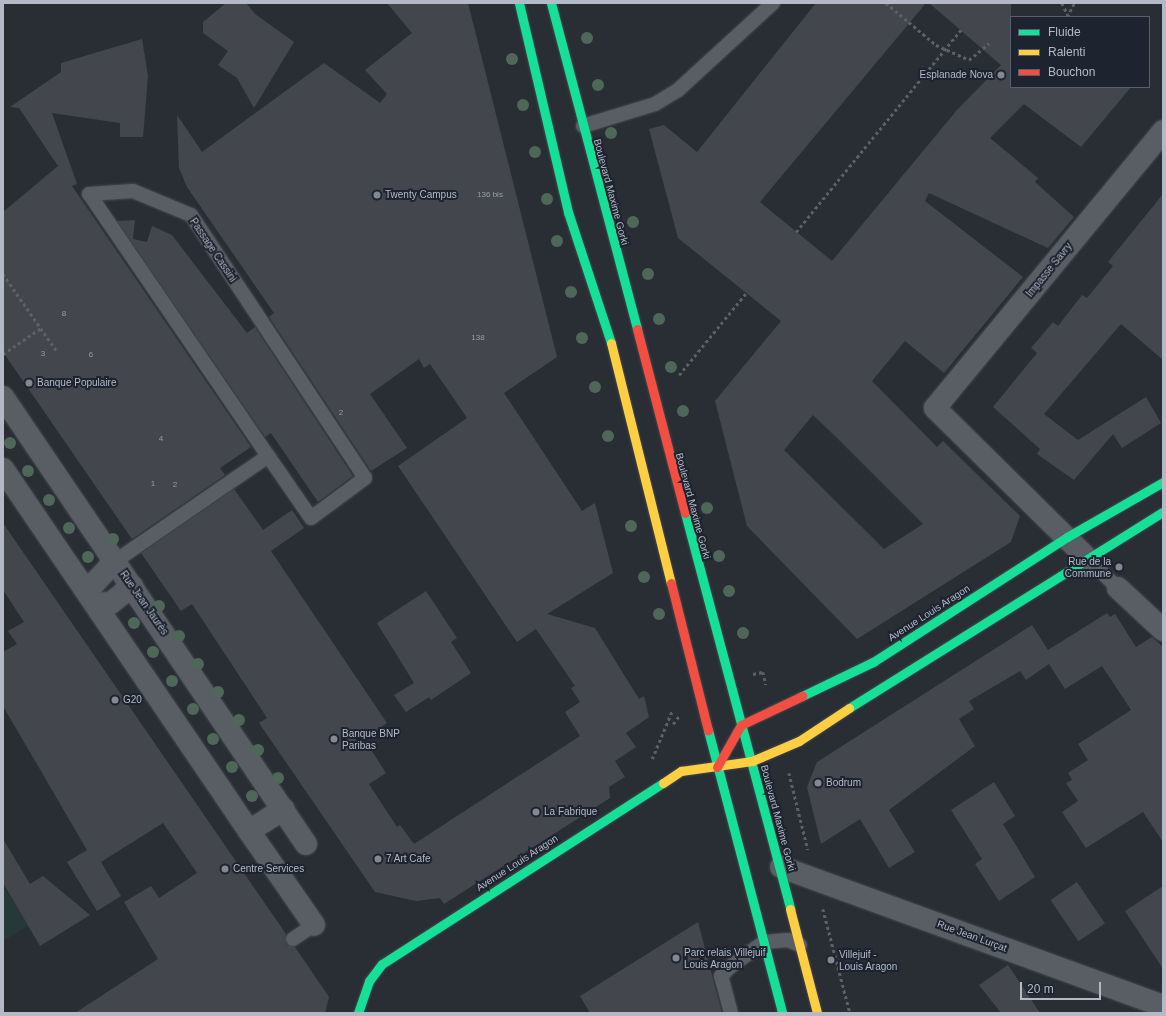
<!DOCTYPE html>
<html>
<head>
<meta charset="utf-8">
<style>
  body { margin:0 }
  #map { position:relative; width:1166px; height:1016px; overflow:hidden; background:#292e35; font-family:Arial,sans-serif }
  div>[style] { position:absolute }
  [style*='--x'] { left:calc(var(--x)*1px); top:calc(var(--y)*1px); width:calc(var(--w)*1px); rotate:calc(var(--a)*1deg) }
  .green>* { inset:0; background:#27383b }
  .building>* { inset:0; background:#43474d; transform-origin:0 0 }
  .path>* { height:2.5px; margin-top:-1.25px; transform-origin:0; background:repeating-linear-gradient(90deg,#5d6167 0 3px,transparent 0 6px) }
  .roads { filter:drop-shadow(0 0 1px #45494e) drop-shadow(0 0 1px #45494e) }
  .lane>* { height:14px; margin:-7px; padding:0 7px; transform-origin:7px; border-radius:7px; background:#595d64 }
  .street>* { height:22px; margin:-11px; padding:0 11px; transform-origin:11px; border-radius:11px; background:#595d64 }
  .fast>* { height:9px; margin:-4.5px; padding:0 4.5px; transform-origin:4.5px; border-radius:4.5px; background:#16e098 }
  .slow>* { height:9px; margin:-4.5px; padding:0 4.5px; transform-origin:4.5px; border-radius:4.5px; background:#ffcf43 }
  .jam>* { height:9px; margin:-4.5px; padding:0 4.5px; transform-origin:4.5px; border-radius:4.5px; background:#f24e42 }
  .trees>* { width:12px; height:12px; margin:-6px; border-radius:50%; background:#4e6759 }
  .dots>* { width:11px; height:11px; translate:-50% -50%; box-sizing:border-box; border:2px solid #1d2430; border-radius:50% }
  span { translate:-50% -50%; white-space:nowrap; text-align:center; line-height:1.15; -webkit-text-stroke:4px #1d2430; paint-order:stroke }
  .number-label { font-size:8px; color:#979da8 }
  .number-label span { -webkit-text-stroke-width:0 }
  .poi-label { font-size:10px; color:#b3bac6 }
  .right { translate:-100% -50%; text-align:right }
  .left { translate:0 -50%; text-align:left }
  .street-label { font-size:10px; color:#b3bac6 }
  .frame { position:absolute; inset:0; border:4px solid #b3bac6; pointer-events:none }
  .legend { position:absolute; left:1010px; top:16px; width:140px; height:72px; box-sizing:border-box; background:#1d2430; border:1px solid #59606c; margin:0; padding:5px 7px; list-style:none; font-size:12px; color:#b3bac6 }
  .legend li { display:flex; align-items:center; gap:8px; height:20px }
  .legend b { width:20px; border:1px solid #59606c }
  .scale { position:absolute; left:1020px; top:982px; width:81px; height:18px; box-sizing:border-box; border:2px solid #b3bac6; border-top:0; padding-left:5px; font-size:12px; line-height:14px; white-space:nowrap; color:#b3bac6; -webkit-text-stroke:3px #1d2430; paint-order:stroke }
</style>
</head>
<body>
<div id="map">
  <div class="green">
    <i style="clip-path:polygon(3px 885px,28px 926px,3px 941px)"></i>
  </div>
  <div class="building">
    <i style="clip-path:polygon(226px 3px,246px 3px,255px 14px,294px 42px,254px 108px,237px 78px,218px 65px,228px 51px,203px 33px,203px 22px)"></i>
    <i style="clip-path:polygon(387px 3px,468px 3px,557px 357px,504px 393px,582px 511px,595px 503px,613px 573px,547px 614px,595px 628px,639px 699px,644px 696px,649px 717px,626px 733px,636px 747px,615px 761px,625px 777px,609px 787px,610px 798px,444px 904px,440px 898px,416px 901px,375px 892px,259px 723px,267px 718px,192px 604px,181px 611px,141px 553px,234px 489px,263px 530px,292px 510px,304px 528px,271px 551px,387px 723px,364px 739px,386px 773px,369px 784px,397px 827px,400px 825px,414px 844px,580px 736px,565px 712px,580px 702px,571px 688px,575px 686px,536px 629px,517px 642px,398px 466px,467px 418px,430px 364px,424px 368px,419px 359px,370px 394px,407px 448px,371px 471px,269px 317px,274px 313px,187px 187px,179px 168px,177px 115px,202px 152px,324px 63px,380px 103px,387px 94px,365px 70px,412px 33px)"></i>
    <i style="clip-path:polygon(evenodd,816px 3px,926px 3px,760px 202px,832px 261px,957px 110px,1001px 65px,929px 3px,1011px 3px,1011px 87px,1131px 87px,1081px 147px,1024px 104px,990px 138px,1038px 178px,1035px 182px,1074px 217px,1048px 248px,929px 193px,925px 201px,1023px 277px,944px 373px,905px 341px,872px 381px,937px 447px,943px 441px,1020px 516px,1011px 542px,857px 639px,747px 526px,715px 401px,781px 321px,678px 238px,649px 129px,664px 125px,697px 152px,816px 3px,813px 415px,837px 438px,923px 524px,884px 549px,784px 450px,813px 415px)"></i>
    <i style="clip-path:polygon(142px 39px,148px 76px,143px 137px,120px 137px,120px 123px,52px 113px,77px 184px,72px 186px,251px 447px,220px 468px,225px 475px,132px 539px,3px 352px,3px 212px,58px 166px,19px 108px,10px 107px,61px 72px,61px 63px)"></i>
    <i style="clip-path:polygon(1163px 194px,1163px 360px,1121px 324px,1044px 414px,1078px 440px,1146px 397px,1161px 423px,1122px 448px,1113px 434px,1074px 480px,1037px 454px,1040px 449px,993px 407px,1037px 353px,1031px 348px,1053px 322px,1058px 326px,1082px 295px,1087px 298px,1113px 266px,1108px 262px)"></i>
    <i style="clip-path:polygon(135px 220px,133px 239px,147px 242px,152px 226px,172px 235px,247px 333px,255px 327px,353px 476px,318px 502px,271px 433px,265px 437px,117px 221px)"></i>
    <i style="clip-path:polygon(3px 523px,286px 934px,286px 944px,295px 947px,329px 997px,325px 1013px,75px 1013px,158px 959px,124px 902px,151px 886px,159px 898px,197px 873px,163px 823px,101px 862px,121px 896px,97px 911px,67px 862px,87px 850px,3px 706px,3px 652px,17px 644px,8px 631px,24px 622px,3px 590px)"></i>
    <i style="clip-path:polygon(426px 591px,457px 638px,451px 642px,471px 673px,431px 700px,429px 697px,406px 712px,394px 695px,414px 683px,377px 623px)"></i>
    <i style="clip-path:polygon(1107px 613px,1110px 617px,1115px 614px,1136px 647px,1152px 637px,1163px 647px,1163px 842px,1143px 812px,1086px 848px,1062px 812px,1078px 801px,1066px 783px,1072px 780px,1068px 773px,1088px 760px,1078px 744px,1131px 710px,1102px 666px,1065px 689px,1049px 664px,1026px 680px,1020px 671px,969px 701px,974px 709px,959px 719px,975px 746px,889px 810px,915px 852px,889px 868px,860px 819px,821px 844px,807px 787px,817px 762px,1032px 625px,1048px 650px)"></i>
    <i style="clip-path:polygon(994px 782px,1015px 816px,1003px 824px,1035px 877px,999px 901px,975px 864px,982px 859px,951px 810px)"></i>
    <i style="clip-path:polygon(3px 839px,30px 884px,43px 876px,90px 915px,40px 946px,3px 883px)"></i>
    <i style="left:1077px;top:882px;width:50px;height:32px;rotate:56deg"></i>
    <i style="clip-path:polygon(1163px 886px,1163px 969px,1125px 911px)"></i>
    <i style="clip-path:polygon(698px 922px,722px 1013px,590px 1013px,580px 996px)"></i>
    <i style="clip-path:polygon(1008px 965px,1040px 1013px,1001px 1013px,979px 985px)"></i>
  </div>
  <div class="path">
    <i style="--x:886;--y:3;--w:65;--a:40"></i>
    <i style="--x:936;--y:45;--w:36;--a:24"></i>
    <i style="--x:969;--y:60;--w:26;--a:-40"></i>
    <i style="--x:1062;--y:3;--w:13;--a:63"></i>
    <i style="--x:1067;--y:17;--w:16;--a:-63"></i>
    <i style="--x:796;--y:232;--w:261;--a:-50.8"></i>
    <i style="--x:3;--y:274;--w:93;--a:55.1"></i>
    <i style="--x:3;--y:354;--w:46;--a:-34.4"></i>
    <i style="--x:679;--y:375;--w:106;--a:-50.7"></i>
    <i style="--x:753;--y:674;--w:10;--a:-11"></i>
    <i style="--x:763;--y:672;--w:13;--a:77"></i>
    <i style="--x:673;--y:724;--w:10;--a:-53"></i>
    <i style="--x:652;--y:759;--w:52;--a:-67.4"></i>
    <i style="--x:789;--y:773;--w:79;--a:76.1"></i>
    <i style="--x:823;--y:909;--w:107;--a:75.4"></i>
  </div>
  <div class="roads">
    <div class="lane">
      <i style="--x:583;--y:126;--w:75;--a:-17"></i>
      <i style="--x:655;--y:104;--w:27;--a:-31"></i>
      <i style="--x:678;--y:90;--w:129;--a:-42.5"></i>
      <i style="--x:1088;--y:559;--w:42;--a:44"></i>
      <i style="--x:114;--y:562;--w:187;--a:-34.5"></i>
      <i style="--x:268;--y:456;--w:317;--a:-124.3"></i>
      <i style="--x:89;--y:194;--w:44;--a:-3.9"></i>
      <i style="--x:133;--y:191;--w:63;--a:22.5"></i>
      <i style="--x:191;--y:215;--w:315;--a:56.5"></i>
      <i style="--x:365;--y:478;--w:67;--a:143.5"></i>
      <i style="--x:311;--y:518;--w:75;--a:-124.7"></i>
      <i style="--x:293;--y:939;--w:25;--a:-34"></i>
      <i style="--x:731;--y:1013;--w:38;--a:-105"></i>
      <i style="--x:721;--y:976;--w:13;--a:-45"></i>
      <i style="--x:730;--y:967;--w:42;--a:-36.3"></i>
      <i style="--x:764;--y:942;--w:24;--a:-5"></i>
      <i style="--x:788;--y:940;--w:13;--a:23"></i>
    </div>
    <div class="street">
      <i style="--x:3;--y:397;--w:540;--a:55.87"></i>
      <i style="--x:3;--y:469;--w:438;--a:55.8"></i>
      <i style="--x:249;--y:831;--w:41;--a:-32.2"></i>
      <i style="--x:1088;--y:559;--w:215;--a:-135.4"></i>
      <i style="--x:935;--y:408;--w:359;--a:-50.5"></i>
      <i style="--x:1118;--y:588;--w:62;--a:43"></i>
      <i style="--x:87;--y:591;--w:40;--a:-47"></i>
      <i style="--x:95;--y:604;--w:16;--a:-4"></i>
      <i style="--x:111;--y:603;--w:27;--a:-39"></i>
      <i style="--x:249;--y:831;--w:114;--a:55.3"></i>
      <i style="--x:781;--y:867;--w:407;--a:20"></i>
    </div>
    <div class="fast">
      <i style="--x:519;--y:3;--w:215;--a:76.8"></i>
      <i style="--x:568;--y:212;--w:138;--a:71.8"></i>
      <i style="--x:551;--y:3;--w:337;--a:75.2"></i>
      <i style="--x:685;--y:513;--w:410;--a:75.1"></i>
      <i style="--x:802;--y:696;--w:79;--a:-25.6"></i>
      <i style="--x:873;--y:662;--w:231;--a:-32.8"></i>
      <i style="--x:1067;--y:537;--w:111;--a:-29.8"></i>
      <i style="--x:849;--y:708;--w:370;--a:-32"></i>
      <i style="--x:708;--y:730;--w:293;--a:75.3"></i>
      <i style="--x:358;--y:1013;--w:34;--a:-71"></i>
      <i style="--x:369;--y:981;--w:21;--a:-53"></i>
      <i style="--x:382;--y:964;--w:334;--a:-32.8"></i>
    </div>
    <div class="slow">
      <i style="--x:611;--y:343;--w:247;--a:76"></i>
      <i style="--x:663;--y:783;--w:22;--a:-34"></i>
      <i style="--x:681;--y:771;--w:72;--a:-8"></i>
      <i style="--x:752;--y:761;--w:51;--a:-23.1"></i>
      <i style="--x:799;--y:741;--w:60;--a:-33.4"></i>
      <i style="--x:790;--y:909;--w:107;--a:75.4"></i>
    </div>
    <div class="jam">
      <i style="--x:637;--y:329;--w:190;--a:75.4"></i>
      <i style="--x:671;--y:583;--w:152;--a:75.9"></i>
      <i style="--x:717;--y:767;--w:48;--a:-60.3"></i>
      <i style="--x:741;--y:725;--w:68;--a:-25.4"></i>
    </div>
  </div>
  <div class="trees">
    <i style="left:587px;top:38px"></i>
    <i style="left:512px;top:59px"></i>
    <i style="left:598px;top:85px"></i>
    <i style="left:523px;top:105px"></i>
    <i style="left:611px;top:133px"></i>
    <i style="left:535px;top:152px"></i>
    <i style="left:547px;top:199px"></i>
    <i style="left:633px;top:222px"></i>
    <i style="left:557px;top:241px"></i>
    <i style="left:648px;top:274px"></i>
    <i style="left:571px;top:292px"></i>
    <i style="left:659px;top:319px"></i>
    <i style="left:582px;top:338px"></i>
    <i style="left:671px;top:367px"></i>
    <i style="left:595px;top:387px"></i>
    <i style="left:683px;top:411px"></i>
    <i style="left:608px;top:436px"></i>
    <i style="left:10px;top:443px"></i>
    <i style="left:28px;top:471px"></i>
    <i style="left:49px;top:500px"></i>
    <i style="left:707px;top:508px"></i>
    <i style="left:631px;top:526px"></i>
    <i style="left:69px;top:528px"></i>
    <i style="left:113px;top:539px"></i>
    <i style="left:719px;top:556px"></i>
    <i style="left:88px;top:557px"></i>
    <i style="left:644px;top:577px"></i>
    <i style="left:729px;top:591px"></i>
    <i style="left:159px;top:606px"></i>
    <i style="left:659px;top:614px"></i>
    <i style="left:134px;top:623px"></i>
    <i style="left:743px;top:633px"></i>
    <i style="left:179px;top:636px"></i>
    <i style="left:153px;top:652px"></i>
    <i style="left:198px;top:664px"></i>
    <i style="left:172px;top:681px"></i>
    <i style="left:218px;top:692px"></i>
    <i style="left:193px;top:709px"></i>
    <i style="left:239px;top:720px"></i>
    <i style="left:213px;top:739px"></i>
    <i style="left:258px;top:750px"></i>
    <i style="left:232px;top:767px"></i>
    <i style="left:278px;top:778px"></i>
    <i style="left:252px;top:796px"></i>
  </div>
  <div class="dots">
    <i style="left:1001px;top:75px;background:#838993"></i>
    <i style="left:377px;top:195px;background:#838993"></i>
    <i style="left:29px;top:383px;background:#838993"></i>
    <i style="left:1119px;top:567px;background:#838993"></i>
    <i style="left:115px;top:700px;background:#838993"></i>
    <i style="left:334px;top:739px;background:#838993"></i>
    <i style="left:818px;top:783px;background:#838993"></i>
    <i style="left:536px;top:812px;background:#838993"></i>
    <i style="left:378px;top:859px;background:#838993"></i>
    <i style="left:225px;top:869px;background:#838993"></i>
    <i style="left:676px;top:958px;background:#838993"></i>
    <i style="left:831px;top:960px;background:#838993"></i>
  </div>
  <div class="number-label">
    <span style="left:490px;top:195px">136 bis</span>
    <span style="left:64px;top:314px">8</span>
    <span style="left:478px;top:338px">138</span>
    <span style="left:43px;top:354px">3</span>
    <span style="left:91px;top:355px">6</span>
    <span style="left:341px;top:413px">2</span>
    <span style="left:161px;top:439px">4</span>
    <span style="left:153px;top:484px">1</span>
    <span style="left:175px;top:485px">2</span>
  </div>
  <div class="poi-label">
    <span class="right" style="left:993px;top:75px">Esplanade Nova</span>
    <span class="left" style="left:385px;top:195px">Twenty Campus</span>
    <span class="left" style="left:37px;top:383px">Banque Populaire</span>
    <span class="right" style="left:1111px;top:567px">Rue de la<br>Commune</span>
    <span class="left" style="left:123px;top:700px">G20</span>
    <span class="left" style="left:342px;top:739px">Banque BNP<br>Paribas</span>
    <span class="left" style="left:826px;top:783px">Bodrum</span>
    <span class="left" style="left:544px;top:812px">La Fabrique</span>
    <span class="left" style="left:386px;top:859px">7 Art Cafe</span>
    <span class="left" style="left:233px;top:869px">Centre Services</span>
    <span class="left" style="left:684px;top:958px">Parc relais Villejuif<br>Louis Aragon</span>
    <span class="left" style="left:839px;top:960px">Villejuif -<br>Louis Aragon</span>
  </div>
  <div class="street-label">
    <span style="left:611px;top:192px;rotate:75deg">Boulevard Maxime Gorki</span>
    <span style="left:213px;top:250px;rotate:56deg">Passage Cassini</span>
    <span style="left:1049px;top:270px;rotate:-51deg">Impasse Savry</span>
    <span style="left:693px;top:506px;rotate:75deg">Boulevard Maxime Gorki</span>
    <span style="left:144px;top:603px;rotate:55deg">Rue Jean Jaurès</span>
    <span style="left:929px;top:613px;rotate:-33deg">Avenue Louis Aragon</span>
    <span style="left:778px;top:818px;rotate:75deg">Boulevard Maxime Gorki</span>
    <span style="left:517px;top:863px;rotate:-33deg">Avenue Louis Aragon</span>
    <span style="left:972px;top:936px;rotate:20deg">Rue Jean Lurçat</span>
  </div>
  <div class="frame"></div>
  <ul class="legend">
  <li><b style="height:5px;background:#16e098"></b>Fluide</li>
  <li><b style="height:5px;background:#ffcf43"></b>Ralenti</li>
  <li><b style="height:5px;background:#f24e42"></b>Bouchon</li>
  </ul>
  <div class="scale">20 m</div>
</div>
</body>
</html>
